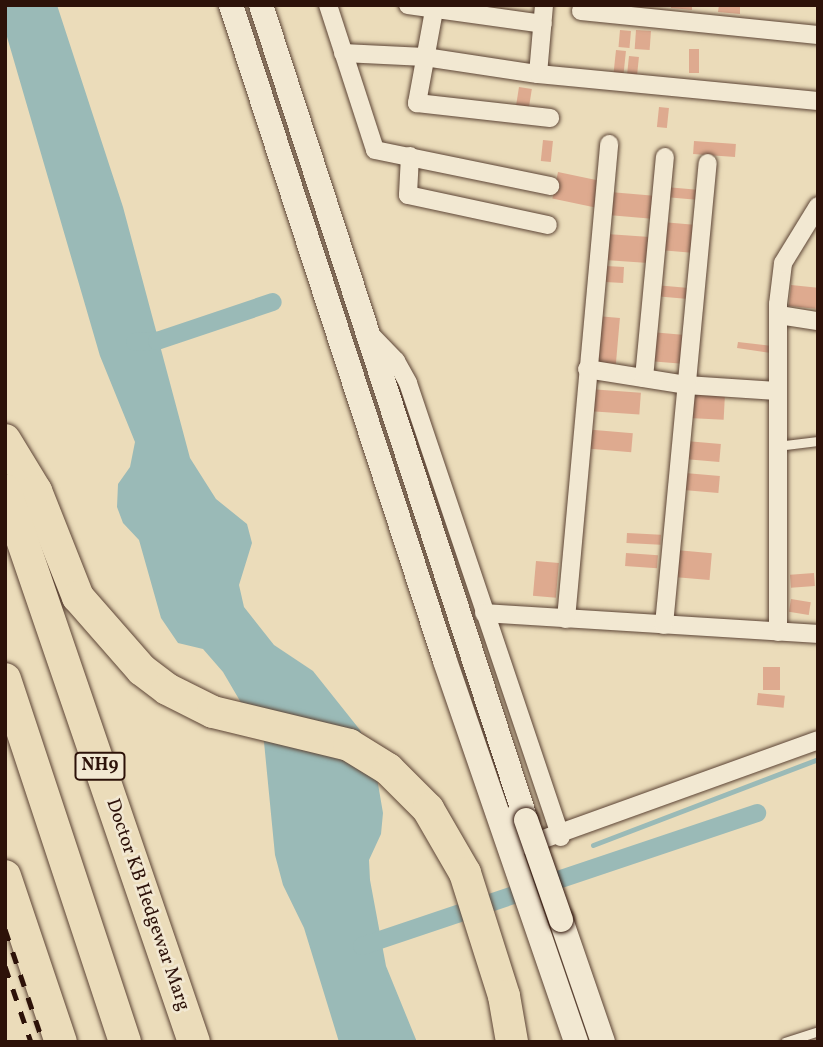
<!DOCTYPE html>
<html>
<head>
<meta charset="utf-8">
<style>
  body { margin:0 }
  #map { position:relative; width:823px; height:1047px; overflow:hidden; background:#ebdcba; font-family:Vollkorn,serif }
  div>[style] { position:absolute }
  [style*='--x'] { left:calc(var(--x)*1px); top:calc(var(--y)*1px); width:calc(var(--w)*1px); rotate:calc(var(--a)*1deg) }
  .water>* { inset:0; background:#9abab7 }
  .stream>* { height:5px; margin:-2.5px; padding:0 2.5px; transform-origin:2.5px; border-radius:2.5px; background:#9abab7 }
  .canal>* { height:18px; margin:-9px; padding:0 9px; transform-origin:9px; border-radius:9px; background:#9abab7 }
  .building>* { inset:0; background:#deaa8f; transform-origin:0 0 }
  .roads { filter:drop-shadow(0 0 2px #5c4435) drop-shadow(0 0 2px #5c4435) }
  .lane>* { height:9px; margin:-4.5px; padding:0 4.5px; transform-origin:4.5px; border-radius:4.5px; background:#f2e8d2 }
  .street>* { height:18px; margin:-9px; padding:0 9px; transform-origin:9px; border-radius:9px; background:#f2e8d2 }
  .secondary>* { height:24px; margin:-12px; padding:0 12px; transform-origin:12px; border-radius:12px; background:#f2e8d2 }
  .highway>* { height:32px; margin:-16px; padding:0 16px; transform-origin:16px; border-radius:16px; background:#ebdcba }
  .rail>* { height:5px; margin-top:-2.5px; transform-origin:0; background:repeating-linear-gradient(90deg,#2d1209 0 12px,transparent 0 24px) }
  .bridges { filter:drop-shadow(0 0 2px #2d1209) drop-shadow(0 0 2px #2d1209) }
  .secondary-bridge>* { height:24px; margin:-12px; padding:0 12px; transform-origin:12px; border-radius:12px; background:#f2e8d2 }
  span { translate:-50% -50%; white-space:nowrap; text-align:center; line-height:1.15; -webkit-text-stroke:5px #f2e8d2; paint-order:stroke }
  .shield-label span { padding:2px 5px; background:#f2e8d2; border:2px solid; border-radius:5px; -webkit-text-stroke-width:0 }
  .shield-label { font-size:18px; color:#2d1209; font-weight:700 }
  .street-label { font-size:19px; color:#2d1209 }
  .frame { position:absolute; inset:0; border:7px solid #2d1209; pointer-events:none }
</style>
</head>
<body>
<div id="map">
  <div class="water">
    <i style="clip-path:polygon(5px 5px,57px 5px,123px 207px,190px 458px,216px 499px,247px 524px,252px 543px,239px 585px,244px 607px,274px 645px,313px 671px,360px 730px,377px 778px,383px 813px,381px 834px,369px 860px,370px 880px,386px 966px,417px 1042px,339px 1042px,304px 928px,283px 885px,275px 855px,264px 742px,223px 672px,203px 649px,178px 643px,161px 618px,139px 540px,123px 523px,117px 507px,118px 484px,130px 467px,135px 442px,100px 356px,5px 30px)"></i>
  </div>
  <div class="stream">
    <i style="--x:593;--y:845;--w:241;--a:-20.9"></i>
  </div>
  <div class="canal">
    <i style="--x:135;--y:342;--w:22;--a:-3"></i>
    <i style="--x:157;--y:341;--w:122;--a:-18.6"></i>
    <i style="--x:362;--y:946;--w:417;--a:-18.6"></i>
  </div>
  <div class="building">
    <i style="clip-path:polygon(671px 5px,692px 5px,692px 10px,671px 8px)"></i>
    <i style="clip-path:polygon(719px 5px,740px 5px,740px 14px,718px 12px)"></i>
    <i style="left:620px;top:30px;width:11px;height:17px;rotate:5deg"></i>
    <i style="left:636px;top:30px;width:15px;height:19px;rotate:4deg"></i>
    <i style="left:689px;top:49px;width:10px;height:24px"></i>
    <i style="left:616px;top:50px;width:10px;height:23px;rotate:6deg"></i>
    <i style="left:629px;top:56px;width:10px;height:20px;rotate:6deg"></i>
    <i style="left:519px;top:87px;width:13px;height:23px;rotate:9deg"></i>
    <i style="left:659px;top:107px;width:10px;height:20px;rotate:6deg"></i>
    <i style="left:543px;top:140px;width:10px;height:21px;rotate:6deg"></i>
    <i style="left:694px;top:141px;width:42px;height:13px;rotate:4deg"></i>
    <i style="left:558px;top:172px;width:45px;height:27px;rotate:12deg"></i>
    <i style="left:666px;top:187px;width:34px;height:10px;rotate:5deg"></i>
    <i style="left:610px;top:192px;width:44px;height:23px;rotate:5deg"></i>
    <i style="left:662px;top:222px;width:38px;height:28px;rotate:5deg"></i>
    <i style="left:607px;top:234px;width:43px;height:26px;rotate:4deg"></i>
    <i style="left:606px;top:266px;width:18px;height:16px;rotate:3deg"></i>
    <i style="left:655px;top:285px;width:37px;height:11px;rotate:5deg"></i>
    <i style="left:791px;top:285px;width:27px;height:21px;rotate:6deg"></i>
    <i style="left:597px;top:316px;width:23px;height:46px;rotate:5deg"></i>
    <i style="left:651px;top:332px;width:37px;height:29px;rotate:5deg"></i>
    <i style="clip-path:polygon(738px 342px,772px 346px,771px 353px,737px 348px)"></i>
    <i style="left:589px;top:389px;width:52px;height:22px;rotate:4deg"></i>
    <i style="left:690px;top:393px;width:35px;height:25px;rotate:3deg"></i>
    <i style="left:583px;top:429px;width:50px;height:19px;rotate:5deg"></i>
    <i style="left:686px;top:441px;width:35px;height:18px;rotate:5deg"></i>
    <i style="left:685px;top:473px;width:35px;height:17px;rotate:5deg"></i>
    <i style="left:627px;top:533px;width:34px;height:10px;rotate:3deg"></i>
    <i style="left:676px;top:550px;width:36px;height:27px;rotate:5deg"></i>
    <i style="left:626px;top:553px;width:32px;height:13px;rotate:4deg"></i>
    <i style="left:536px;top:561px;width:23px;height:35px;rotate:5deg"></i>
    <i style="left:814px;top:573px;width:13px;height:24px;rotate:86deg"></i>
    <i style="left:791px;top:599px;width:20px;height:13px;rotate:9deg"></i>
    <i style="left:763px;top:667px;width:17px;height:23px"></i>
    <i style="left:758px;top:693px;width:27px;height:12px;rotate:6deg"></i>
  </div>
  <div class="roads">
    <div class="lane">
      <i style="--x:777;--y:446;--w:41;--a:-7"></i>
      <i style="--x:785;--y:1042;--w:35;--a:-18"></i>
    </div>
    <div class="street">
      <i style="--x:328;--y:5;--w:152;--a:72"></i>
      <i style="--x:375;--y:150;--w:179;--a:11.6"></i>
      <i style="--x:408;--y:5;--w:136;--a:8"></i>
      <i style="--x:435;--y:5;--w:100;--a:100.4"></i>
      <i style="--x:417;--y:103;--w:134;--a:6.4"></i>
      <i style="--x:581;--y:11;--w:238;--a:5.8"></i>
      <i style="--x:343;--y:53;--w:82;--a:2.8"></i>
      <i style="--x:425;--y:57;--w:114;--a:8.6"></i>
      <i style="--x:538;--y:74;--w:281;--a:5.5"></i>
      <i style="--x:538;--y:74;--w:69;--a:-85"></i>
      <i style="--x:410;--y:156;--w:39;--a:93"></i>
      <i style="--x:408;--y:195;--w:143;--a:12.1"></i>
      <i style="--x:779;--y:315;--w:39;--a:9"></i>
      <i style="--x:369;--y:333;--w:39;--a:46"></i>
      <i style="--x:396;--y:361;--w:25;--a:61"></i>
      <i style="--x:408;--y:383;--w:479;--a:71.4"></i>
      <i style="--x:587;--y:369;--w:100;--a:9.2"></i>
      <i style="--x:686;--y:385;--w:91;--a:3.8"></i>
      <i style="--x:644;--y:378;--w:222;--a:-84.6"></i>
      <i style="--x:484;--y:613;--w:335;--a:3.6"></i>
      <i style="--x:566;--y:619;--w:477;--a:-84.8"></i>
      <i style="--x:664;--y:625;--w:464;--a:-84.6"></i>
      <i style="--x:778;--y:632;--w:328;--a:-90"></i>
      <i style="--x:778;--y:304;--w:41;--a:-83"></i>
      <i style="--x:783;--y:263;--w:67;--a:-58.4"></i>
      <i style="--x:506;--y:816;--w:36;--a:54"></i>
      <i style="--x:527;--y:845;--w:309;--a:-19.8"></i>
    </div>
    <div class="secondary">
      <i style="--x:231;--y:5;--w:690;--a:71.93"></i>
      <i style="--x:445;--y:661;--w:403;--a:71"></i>
      <i style="--x:261;--y:5;--w:857;--a:71.99"></i>
      <i style="--x:561;--y:920;--w:129;--a:71"></i>
    </div>
    <div class="highway">
      <i style="--x:5;--y:440;--w:60;--a:58.7"></i>
      <i style="--x:36;--y:491;--w:114;--a:68.4"></i>
      <i style="--x:78;--y:597;--w:97;--a:48.8"></i>
      <i style="--x:142;--y:670;--w:31;--a:37"></i>
      <i style="--x:167;--y:689;--w:51;--a:26.6"></i>
      <i style="--x:213;--y:712;--w:140;--a:13.6"></i>
      <i style="--x:349;--y:745;--w:46;--a:31.6"></i>
      <i style="--x:388;--y:769;--w:57;--a:45"></i>
      <i style="--x:428;--y:809;--w:74;--a:60"></i>
      <i style="--x:465;--y:873;--w:129;--a:72.4"></i>
      <i style="--x:504;--y:996;--w:47;--a:80.1"></i>
      <i style="--x:5;--y:490;--w:583;--a:71.1"></i>
      <i style="--x:5;--y:679;--w:382;--a:71.7"></i>
      <i style="--x:5;--y:876;--w:175;--a:71.4"></i>
    </div>
  </div>
  <div class="rail">
    <i style="--x:5;--y:929;--w:119;--a:71.4"></i>
    <i style="--x:5;--y:966;--w:80;--a:71.1"></i>
  </div>
  <div class="bridges">
    <div class="secondary-bridge">
      <i style="--x:526;--y:820;--w:106;--a:70.7"></i>
    </div>
  </div>
  <div class="shield-label">
    <span style="left:100px;top:766px">NH9</span>
  </div>
  <div class="street-label">
    <span style="left:147px;top:905px;rotate:71deg">Doctor KB Hedgewar Marg</span>
  </div>
  <div class="frame"></div>
</div>
</body>
</html>
